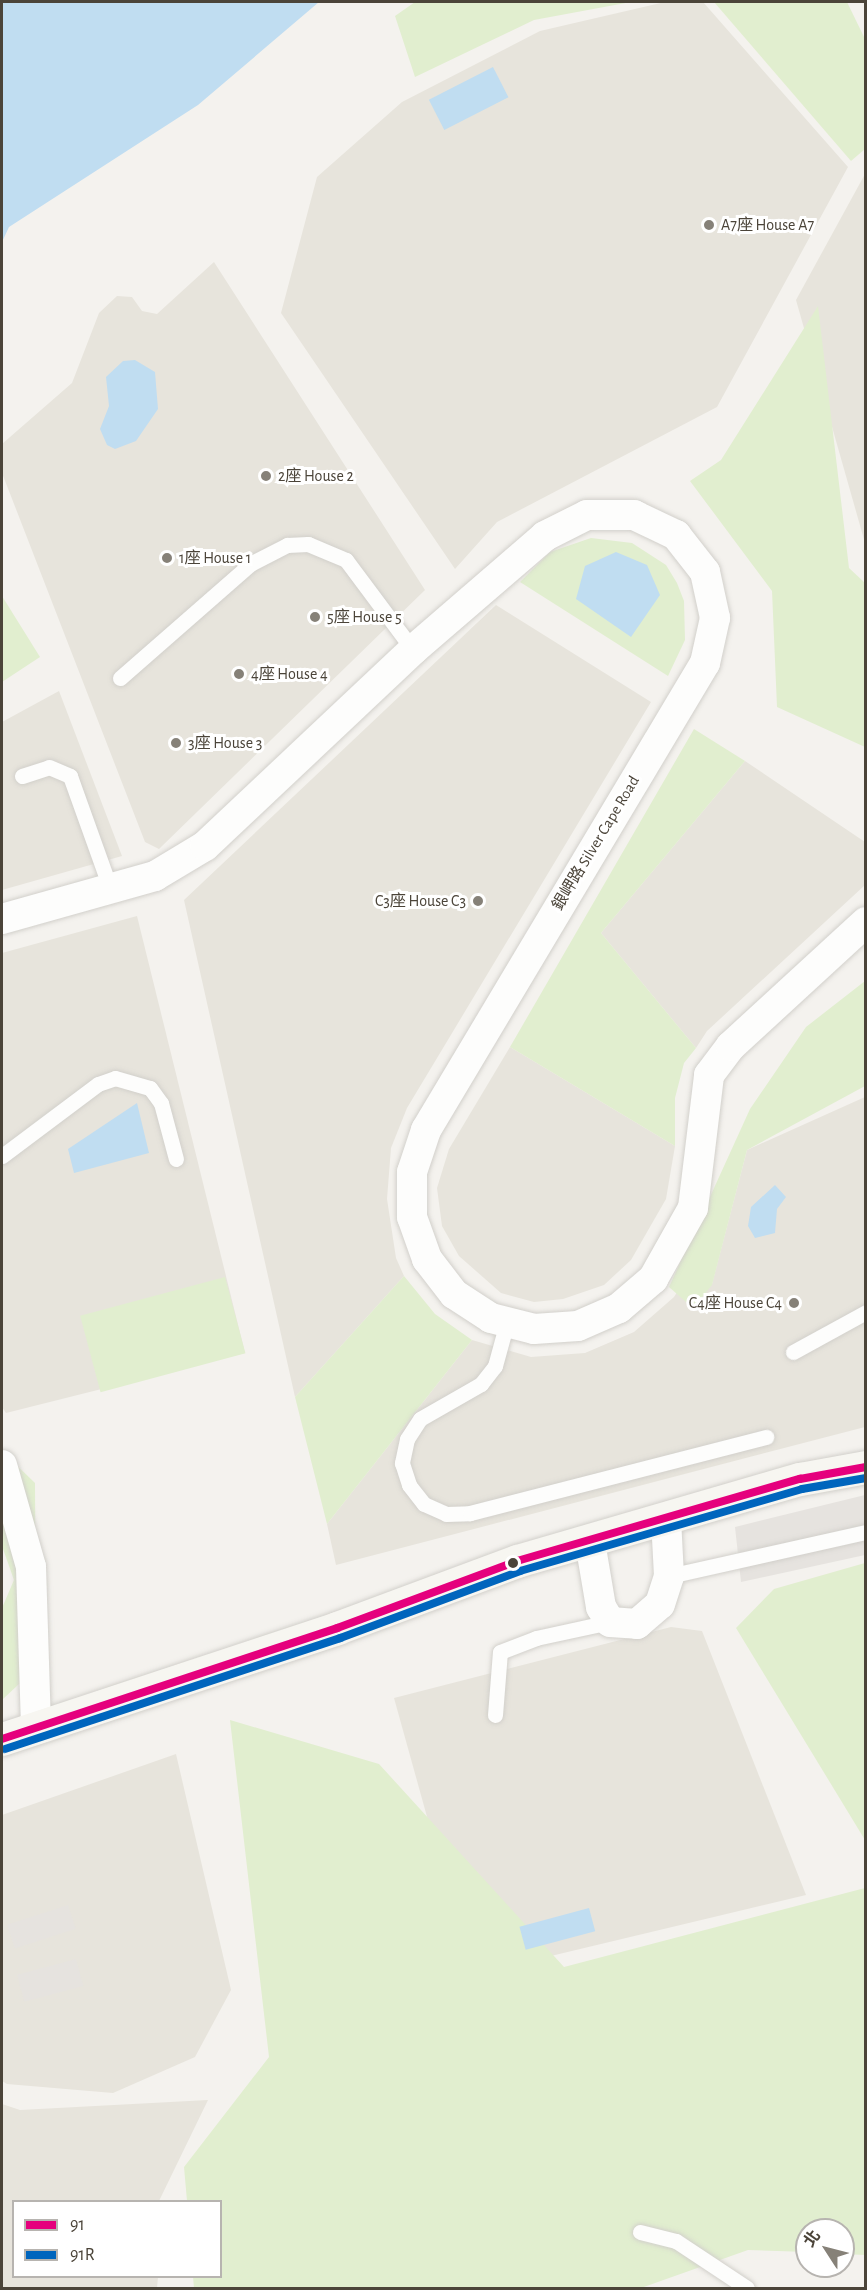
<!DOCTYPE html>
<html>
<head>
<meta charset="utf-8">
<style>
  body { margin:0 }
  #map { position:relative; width:867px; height:2290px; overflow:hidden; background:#f4f2ee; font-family:"Alegreya Sans","Noto Sans TC",sans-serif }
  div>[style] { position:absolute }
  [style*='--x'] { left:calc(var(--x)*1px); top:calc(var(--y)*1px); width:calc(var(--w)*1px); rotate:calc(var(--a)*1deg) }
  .residential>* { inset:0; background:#e7e4dc }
  .green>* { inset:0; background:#e1eecf; transform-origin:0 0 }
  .parking>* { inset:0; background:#e6e3df; transform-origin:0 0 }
  .water>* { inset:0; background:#c0ddf1; transform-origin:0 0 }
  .roads { filter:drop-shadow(0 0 2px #d2d0cb) drop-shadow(0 0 2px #d2d0cb) }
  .service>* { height:15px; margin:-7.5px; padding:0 7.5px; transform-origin:7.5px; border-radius:7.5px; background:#fdfdfc }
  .minor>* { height:30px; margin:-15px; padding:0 15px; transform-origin:15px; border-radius:15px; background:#fdfdfc }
  .secondary>* { height:33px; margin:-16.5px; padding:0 16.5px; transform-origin:16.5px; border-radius:16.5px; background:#f7f6f1 }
  .bus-1>* { height:8px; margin:-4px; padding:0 4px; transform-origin:4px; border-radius:4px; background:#e5007d }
  .bus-2>* { height:8px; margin:-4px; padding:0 4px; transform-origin:4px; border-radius:4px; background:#0065bd }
  .dots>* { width:16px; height:16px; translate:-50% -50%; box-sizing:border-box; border:3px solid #fff; border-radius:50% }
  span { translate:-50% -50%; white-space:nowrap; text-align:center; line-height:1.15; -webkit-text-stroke:6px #fff; paint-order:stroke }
  .poi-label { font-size:16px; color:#4b4439 }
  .left { translate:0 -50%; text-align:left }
  .right { translate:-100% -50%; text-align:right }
  .street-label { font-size:16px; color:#4b4439 }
  .frame { position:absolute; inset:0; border:3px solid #4b4439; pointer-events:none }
  .legend { position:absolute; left:12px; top:2200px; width:210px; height:78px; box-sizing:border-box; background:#fff; border:2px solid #b7b4b0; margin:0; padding:8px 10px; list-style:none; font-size:18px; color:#4b4439 }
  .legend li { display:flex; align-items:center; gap:12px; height:30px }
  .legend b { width:30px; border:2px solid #b7b4b0 }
  .north { position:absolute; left:795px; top:2218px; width:60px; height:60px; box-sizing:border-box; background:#fff; border:2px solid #b7b4b0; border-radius:50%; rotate:306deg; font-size:16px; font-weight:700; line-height:24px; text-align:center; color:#4b4439 }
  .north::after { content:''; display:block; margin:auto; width:21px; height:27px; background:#868178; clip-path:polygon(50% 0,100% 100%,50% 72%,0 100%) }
</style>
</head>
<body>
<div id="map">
  <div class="residential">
    <i style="clip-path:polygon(665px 2px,703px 2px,848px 167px,717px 407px,497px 522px,455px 569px,281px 313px,317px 177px,402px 102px,540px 31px)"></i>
    <i style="clip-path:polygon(865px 174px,865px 543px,796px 300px)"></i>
    <i style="clip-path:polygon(214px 262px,425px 590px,159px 849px,145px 842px,2px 473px,2px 444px,72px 383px,99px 313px,117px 296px,132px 297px,142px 311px,157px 314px)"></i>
    <i style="clip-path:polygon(496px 605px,651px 702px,407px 1108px,391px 1148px,387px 1199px,396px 1258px,404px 1276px,295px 1397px,184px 900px)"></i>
    <i style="clip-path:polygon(59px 691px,122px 856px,2px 890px,2px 722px)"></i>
    <i style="clip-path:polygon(745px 761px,865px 842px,865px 885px,707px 1031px,696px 1048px,601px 933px)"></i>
    <i style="clip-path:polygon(137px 916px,245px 1353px,6px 1413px,2px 1407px,2px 953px)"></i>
    <i style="clip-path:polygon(510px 1047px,675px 1146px,666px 1199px,631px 1260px,604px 1285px,563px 1299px,534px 1302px,501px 1293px,459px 1256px,442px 1226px,437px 1188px,449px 1149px)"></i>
    <i style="clip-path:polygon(865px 1097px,865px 1427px,336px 1565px,327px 1524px,472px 1340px,531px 1357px,585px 1353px,634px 1332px,674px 1297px,695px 1264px,712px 1284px,747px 1150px)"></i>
    <i style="clip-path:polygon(671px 1627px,702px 1631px,806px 1895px,471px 1975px,394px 1698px)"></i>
    <i style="clip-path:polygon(176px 1754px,231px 1990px,195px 2057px,113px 2093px,7px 2084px,2px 2081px,2px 1815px)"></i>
    <i style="clip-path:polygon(208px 2100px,159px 2201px,14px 2202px,14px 2276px,158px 2277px,157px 2288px,2px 2288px,2px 2104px,20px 2110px)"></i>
  </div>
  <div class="green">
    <i style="clip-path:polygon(415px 2px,631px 2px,534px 20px,415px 77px,395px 16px)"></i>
    <i style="clip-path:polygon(714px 2px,847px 2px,865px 39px,865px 149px,851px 161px)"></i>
    <i style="clip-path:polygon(818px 306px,849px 568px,865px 583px,865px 747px,777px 707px,772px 591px,690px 481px,721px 460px)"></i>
    <i style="clip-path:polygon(591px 538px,632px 543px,666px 565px,677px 583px,684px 601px,685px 640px,668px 676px,520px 582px,550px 552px)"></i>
    <i style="clip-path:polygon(2px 596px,40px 657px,2px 682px)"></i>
    <i style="clip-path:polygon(694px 729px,745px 761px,601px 933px,696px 1048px,684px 1063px,675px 1098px,675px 1146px,510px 1047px)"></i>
    <i style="clip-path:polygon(865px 981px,865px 1086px,747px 1150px,712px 1285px,693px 1308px,669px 1287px,750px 1109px,806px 1027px)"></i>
    <i style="clip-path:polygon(404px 1276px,435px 1314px,472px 1340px,327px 1524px,295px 1397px)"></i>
    <i style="left:225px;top:1277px;width:79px;height:150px;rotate:75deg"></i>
    <i style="clip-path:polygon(2px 1451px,35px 1483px,36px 1668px,2px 1700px,2px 1608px,14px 1580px,2px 1546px)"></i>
    <i style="clip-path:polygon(865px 1563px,866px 1563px,865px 1840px,736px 1628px,774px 1589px)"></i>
    <i style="clip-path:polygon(230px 1720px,379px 1764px,564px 1967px,865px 1888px,865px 2255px,843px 2254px,843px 2230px,807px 2230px,807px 2252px,748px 2250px,641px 2288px,194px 2288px,193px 2277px,220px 2276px,220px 2202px,187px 2201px,184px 2167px,269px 2057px)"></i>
  </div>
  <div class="parking">
    <i style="clip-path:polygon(865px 1495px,865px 1555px,741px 1582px,735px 1527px)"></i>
    <i style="left:68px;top:1905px;width:25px;height:64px;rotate:72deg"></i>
    <i style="left:76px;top:1959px;width:28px;height:61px;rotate:75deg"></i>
  </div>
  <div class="water">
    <i style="clip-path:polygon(2px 2px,319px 2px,198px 105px,9px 227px,2px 242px)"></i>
    <i style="left:493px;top:67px;width:34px;height:72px;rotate:63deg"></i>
    <i style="clip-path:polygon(135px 360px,155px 372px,158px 409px,136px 441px,115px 449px,107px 445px,100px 429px,109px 406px,106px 377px,123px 361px)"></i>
    <i style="clip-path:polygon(616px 552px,647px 565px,660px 595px,631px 637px,576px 599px,585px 566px)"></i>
    <i style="clip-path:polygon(137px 1103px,149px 1153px,74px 1173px,68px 1149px)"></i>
    <i style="clip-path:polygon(775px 1185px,786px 1197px,777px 1209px,775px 1233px,755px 1238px,748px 1226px,751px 1207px)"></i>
    <i style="left:589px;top:1908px;width:24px;height:72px;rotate:75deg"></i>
  </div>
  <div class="roads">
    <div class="service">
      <i style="--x:120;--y:678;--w:173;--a:-41.2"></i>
      <i style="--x:250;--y:564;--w:42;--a:-27.2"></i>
      <i style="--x:287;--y:545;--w:21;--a:-3"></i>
      <i style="--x:308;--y:544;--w:41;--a:22.8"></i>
      <i style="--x:346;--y:560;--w:112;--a:53.3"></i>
      <i style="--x:22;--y:776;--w:28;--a:-18"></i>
      <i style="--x:49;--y:767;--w:23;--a:23"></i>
      <i style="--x:70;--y:776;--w:119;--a:70.3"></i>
      <i style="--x:2;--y:1156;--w:120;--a:-36.9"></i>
      <i style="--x:98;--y:1084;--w:18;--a:-19"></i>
      <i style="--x:115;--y:1078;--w:36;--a:16"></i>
      <i style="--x:150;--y:1088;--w:19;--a:54"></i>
      <i style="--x:161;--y:1103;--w:58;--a:75"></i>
      <i style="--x:507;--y:1322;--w:46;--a:105.3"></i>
      <i style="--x:495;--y:1366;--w:23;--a:128"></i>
      <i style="--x:481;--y:1384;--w:70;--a:150.2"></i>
      <i style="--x:420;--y:1419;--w:24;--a:123"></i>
      <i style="--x:407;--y:1439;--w:25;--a:102"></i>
      <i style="--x:402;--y:1463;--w:23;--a:72"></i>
      <i style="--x:409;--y:1485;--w:24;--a:52"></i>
      <i style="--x:424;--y:1504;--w:24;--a:24"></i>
      <i style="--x:446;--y:1514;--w:24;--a:-2"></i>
      <i style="--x:470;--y:1513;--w:306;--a:-14.4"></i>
      <i style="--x:793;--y:1352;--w:83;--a:-28.7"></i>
      <i style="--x:669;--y:1576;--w:202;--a:-12.6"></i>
      <i style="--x:495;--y:1715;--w:63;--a:-85.5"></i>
      <i style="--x:500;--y:1652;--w:39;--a:-21"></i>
      <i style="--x:536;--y:1638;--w:76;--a:-12.2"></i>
      <i style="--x:640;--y:2232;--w:37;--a:14"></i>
      <i style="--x:676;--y:2241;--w:85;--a:33.5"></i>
    </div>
    <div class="minor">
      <i style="--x:2;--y:919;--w:159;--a:-15.7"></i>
      <i style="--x:155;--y:876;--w:58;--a:-31"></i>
      <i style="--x:205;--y:846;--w:286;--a:-43.3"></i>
      <i style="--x:413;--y:650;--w:174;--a:-40.8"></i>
      <i style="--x:545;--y:536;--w:47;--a:-26.6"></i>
      <i style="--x:587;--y:515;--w:47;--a:0"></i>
      <i style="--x:634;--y:515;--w:47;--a:25.5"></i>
      <i style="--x:676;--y:535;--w:47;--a:51.9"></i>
      <i style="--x:705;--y:572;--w:47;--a:77.7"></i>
      <i style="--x:715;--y:618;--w:46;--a:102.5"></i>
      <i style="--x:705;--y:663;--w:544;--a:120.86"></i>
      <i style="--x:426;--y:1130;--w:44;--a:108.4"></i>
      <i style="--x:412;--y:1172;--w:45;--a:90"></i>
      <i style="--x:412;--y:1217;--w:45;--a:70.3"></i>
      <i style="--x:427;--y:1259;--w:44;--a:52.4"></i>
      <i style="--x:454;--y:1294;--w:44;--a:33"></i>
      <i style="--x:491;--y:1318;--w:44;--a:14.3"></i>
      <i style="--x:534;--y:1329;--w:44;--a:-3.9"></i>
      <i style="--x:578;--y:1326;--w:45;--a:-23.7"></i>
      <i style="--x:619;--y:1308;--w:45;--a:-40.5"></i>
      <i style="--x:653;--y:1279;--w:81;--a:-60.6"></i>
      <i style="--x:693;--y:1208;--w:134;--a:-83.1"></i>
      <i style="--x:709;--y:1075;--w:36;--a:-53"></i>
      <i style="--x:731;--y:1046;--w:183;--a:-42.6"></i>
      <i style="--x:2;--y:1465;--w:106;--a:74.1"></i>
      <i style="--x:31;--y:1567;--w:161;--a:88.2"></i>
      <i style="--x:590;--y:1542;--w:66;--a:80.4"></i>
      <i style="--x:601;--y:1607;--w:17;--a:59"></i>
      <i style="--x:610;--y:1622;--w:27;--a:4"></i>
      <i style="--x:637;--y:1624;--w:30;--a:-41"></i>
      <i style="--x:660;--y:1604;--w:29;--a:-72"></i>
      <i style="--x:669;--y:1576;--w:57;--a:-93"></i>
    </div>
    <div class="secondary">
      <i style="--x:2;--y:1739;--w:353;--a:-18.3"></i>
      <i style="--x:337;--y:1628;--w:192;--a:-20.4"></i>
      <i style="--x:517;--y:1561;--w:295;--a:-16.2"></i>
      <i style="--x:800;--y:1479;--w:67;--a:-10.3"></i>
    </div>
  </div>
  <div class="bus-1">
    <i style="--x:2;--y:1739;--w:353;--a:-18.3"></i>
    <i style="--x:337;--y:1628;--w:192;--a:-20.4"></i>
    <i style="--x:517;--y:1561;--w:295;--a:-16.2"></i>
    <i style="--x:800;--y:1479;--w:67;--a:-10.3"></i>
  </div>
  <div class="bus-2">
    <i style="--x:5;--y:1749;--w:353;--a:-18.3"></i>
    <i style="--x:340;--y:1638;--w:192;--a:-20.4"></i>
    <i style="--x:520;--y:1571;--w:294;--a:-16.2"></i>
    <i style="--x:802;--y:1489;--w:65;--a:-9.8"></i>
  </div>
  <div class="dots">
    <i style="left:709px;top:225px;background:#868178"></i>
    <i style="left:266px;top:476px;background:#868178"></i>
    <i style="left:167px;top:558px;background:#868178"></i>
    <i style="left:315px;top:617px;background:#868178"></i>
    <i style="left:239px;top:674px;background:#868178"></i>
    <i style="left:176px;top:743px;background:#868178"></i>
    <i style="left:478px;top:901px;background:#868178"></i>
    <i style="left:794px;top:1303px;background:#868178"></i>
    <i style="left:513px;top:1563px;background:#4b4439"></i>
  </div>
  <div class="poi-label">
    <span class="left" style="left:721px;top:225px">A7座 House A7</span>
    <span class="left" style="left:278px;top:476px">2座 House 2</span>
    <span class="left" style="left:179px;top:558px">1座 House 1</span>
    <span class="left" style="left:327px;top:617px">5座 House 5</span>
    <span class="left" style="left:251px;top:674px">4座 House 4</span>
    <span class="left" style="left:188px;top:743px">3座 House 3</span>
    <span class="right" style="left:466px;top:901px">C3座 House C3</span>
    <span class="right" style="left:782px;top:1303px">C4座 House C4</span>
  </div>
  <div class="street-label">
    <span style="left:596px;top:843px;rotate:-59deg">銀岬路 Silver Cape Road</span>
  </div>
  <div class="frame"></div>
  <ul class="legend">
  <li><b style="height:8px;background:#e5007d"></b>91</li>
  <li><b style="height:8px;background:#0065bd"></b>91R</li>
  </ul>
  <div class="north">北</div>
</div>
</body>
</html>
